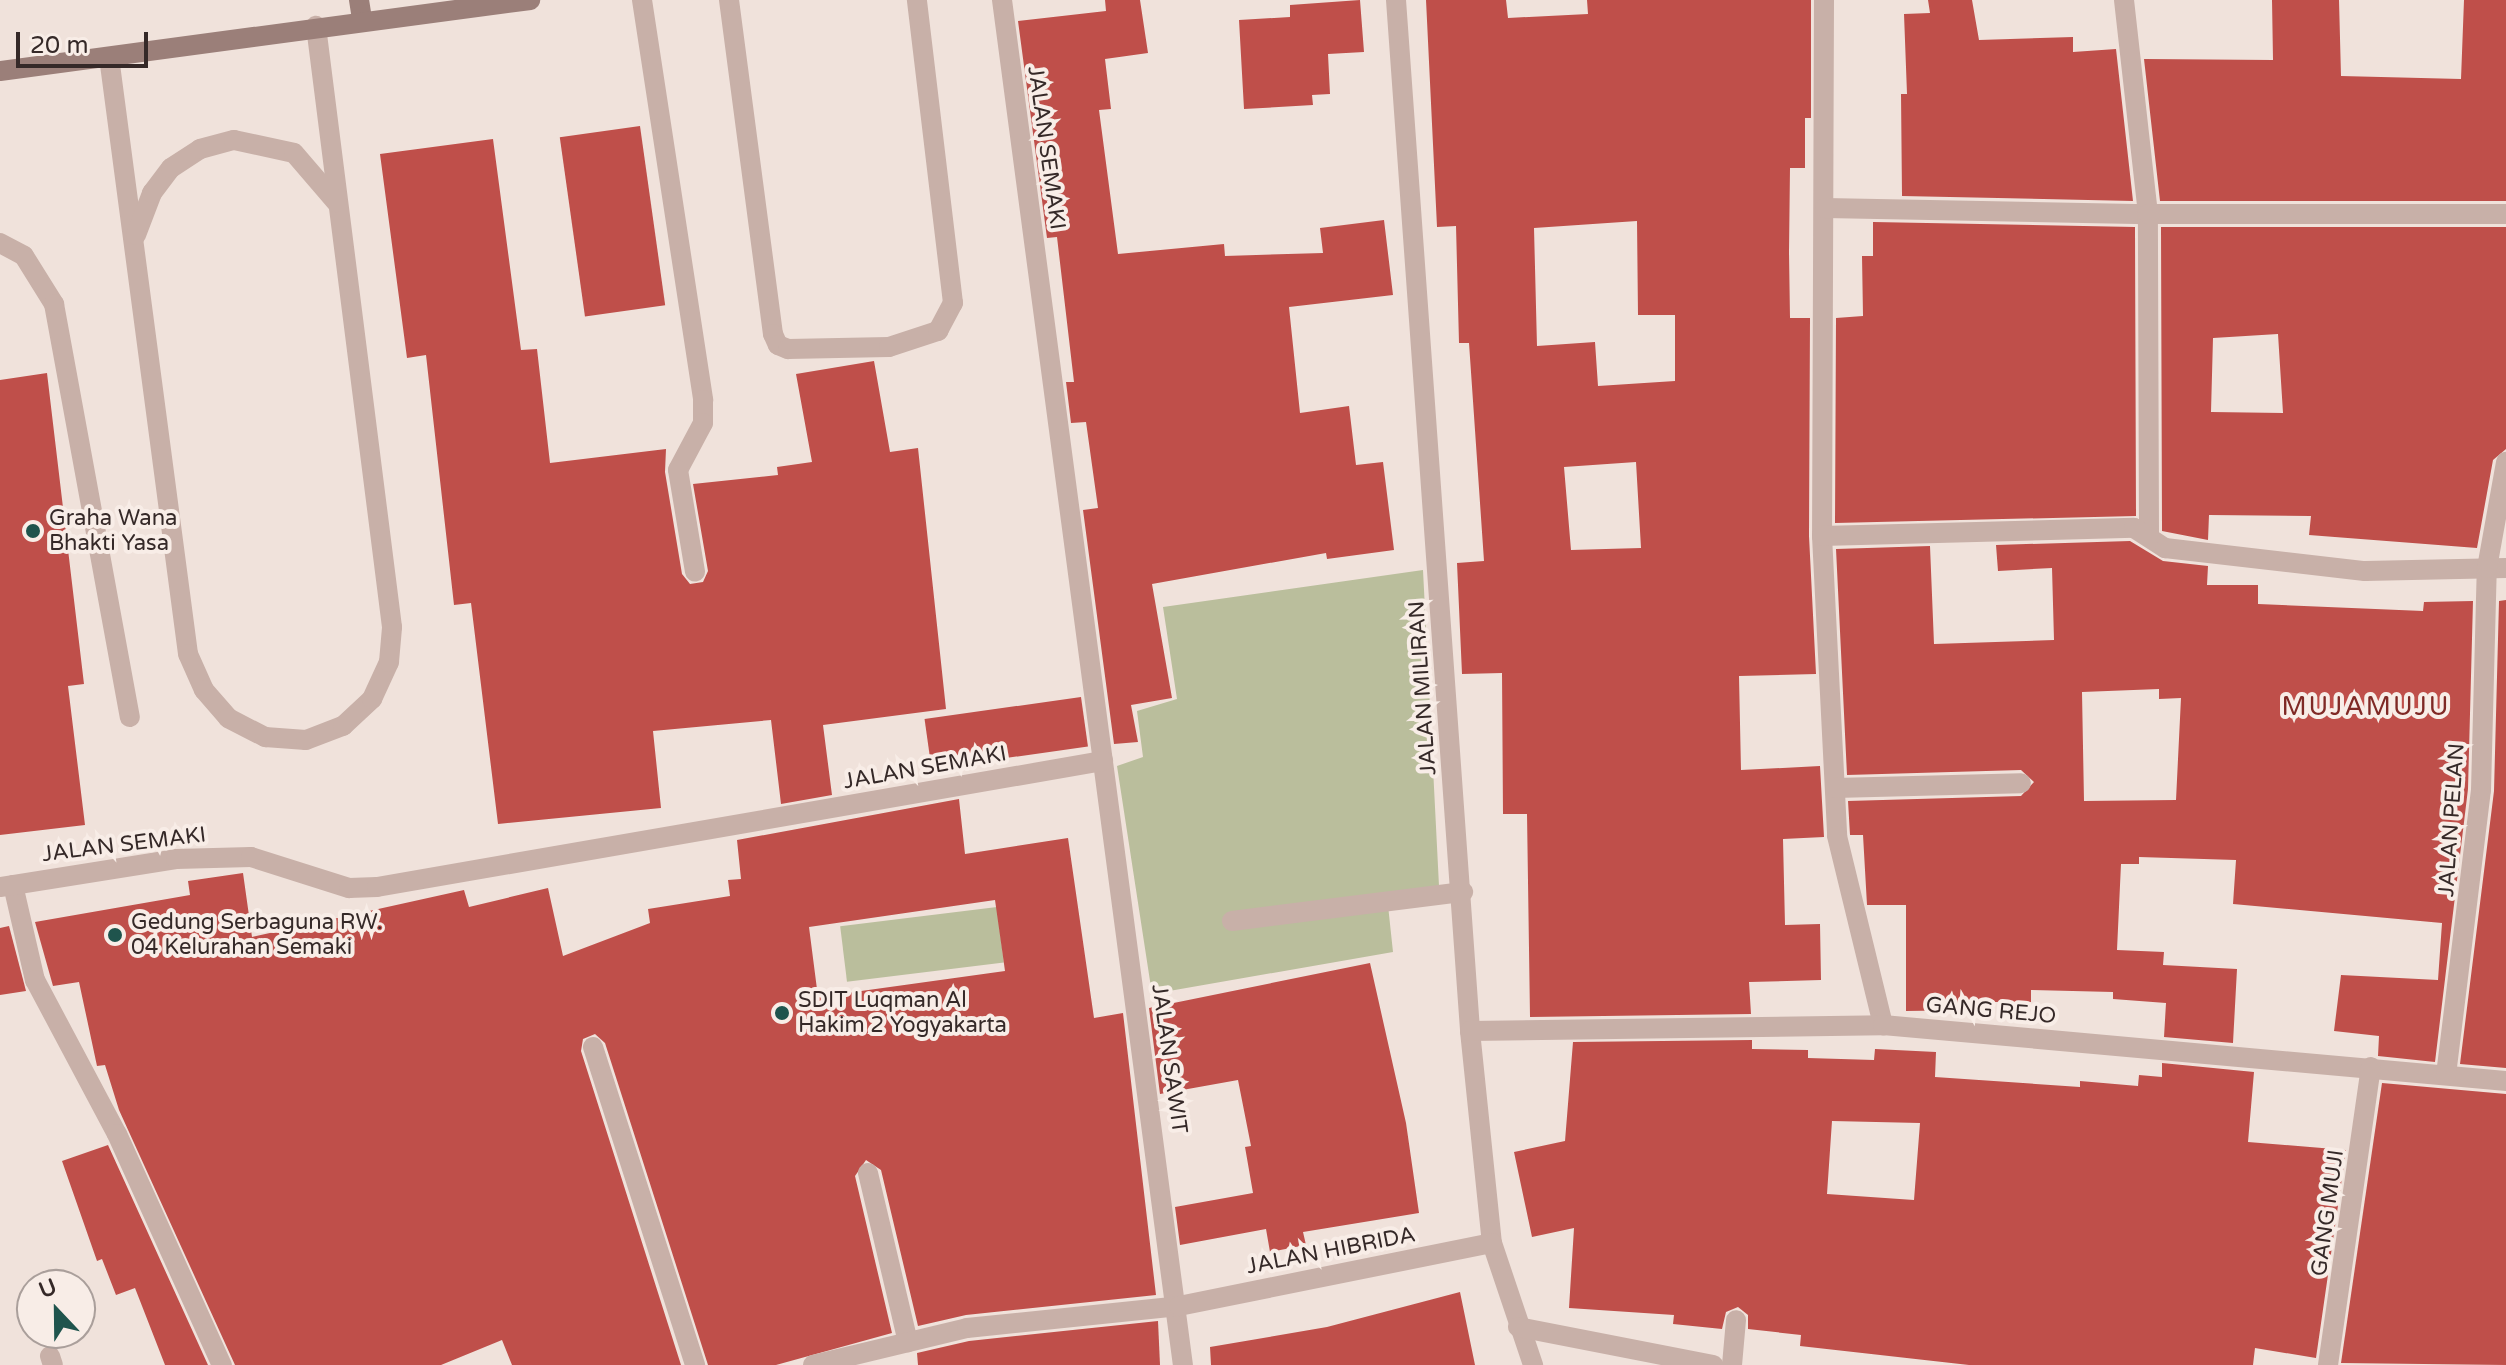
<!DOCTYPE html>
<html>
<head>
<meta charset="utf-8">
<style>
  body { margin:0 }
  #map { position:relative; width:2506px; height:1365px; overflow:hidden; background:#f0e2db; font-family:"Varela Round",sans-serif }
  div>[style] { position:absolute }
  [style*='--x'] { left:calc(var(--x)*1px); top:calc(var(--y)*1px); width:calc(var(--w)*1px); rotate:calc(var(--a)*1deg) }
  .green>* { inset:0; background:#babe9c; transform-origin:0 0 }
  .building>* { inset:0; background:#bf4f4a; transform-origin:0 0 }
  .lane>* { height:20px; margin:-10px; padding:0 10px; transform-origin:10px; border-radius:10px; background:#c8b0a8 }
  .street>* { height:20px; margin:-10px; padding:0 10px; transform-origin:10px; border-radius:10px; background:#c8b0a8 }
  .secondary>* { height:20px; margin:-10px; padding:0 10px; transform-origin:10px; border-radius:10px; background:#9b7f79 }
  .dots>* { width:22px; height:22px; translate:-50% -50%; box-sizing:border-box; border:4px solid #f8ede7; border-radius:50% }
  span { translate:-50% -50%; white-space:nowrap; text-align:center; line-height:1.15; -webkit-text-stroke:8px #f8ede7; paint-order:stroke }
  .street-label { font-size:22px; color:#352928 }
  .poi-label { font-size:22px; color:#352928 }
  .left { translate:0 -50%; text-align:left }
  .quarter-label { font-size:26px; color:#7f2925; letter-spacing:2px }
  .north { position:absolute; left:16px; top:1269px; width:80px; height:80px; box-sizing:border-box; background:#f8ede7; border:2px solid #aa9f9b; border-radius:50%; rotate:338deg; font-size:22px; font-weight:700; line-height:32px; text-align:center; color:#352928 }
  .north::after { content:''; display:block; margin:auto; width:28px; height:36px; background:#1f544d; clip-path:polygon(50% 0,100% 100%,50% 72%,0 100%) }
  .scale { position:absolute; left:16px; top:32px; width:132px; height:36px; box-sizing:border-box; border:4px solid #352928; border-top:0; padding-left:10px; font-size:24px; line-height:28px; white-space:nowrap; color:#352928; -webkit-text-stroke:6px #f8ede7; paint-order:stroke }
</style>
</head>
<body>
<div id="map">
  <div class="green">
    <i style="clip-path:polygon(1423px 570px,1439px 886px,1387px 896px,1393px 952px,1152px 994px,1117px 766px,1143px 757px,1137px 711px,1177px 699px,1163px 607px)"></i>
    <i style="left:997px;top:907px;width:56px;height:158px;rotate:83deg"></i>
  </div>
  <div class="building">
    <i style="clip-path:polygon(1105px 0,1140px 0,1148px 53px,1105px 59px,1111px 109px,1099px 110px,1118px 254px,1224px 244px,1225px 256px,1323px 253px,1320px 228px,1384px 220px,1393px 295px,1289px 307px,1300px 413px,1349px 406px,1356px 465px,1383px 462px,1394px 550px,1327px 559px,1326px 553px,1152px 584px,1172px 698px,1131px 705px,1138px 742px,1114px 744px,1083px 510px,1098px 508px,1086px 422px,1071px 423px,1066px 382px,1074px 382px,1057px 237px,1047px 238px,1018px 21px,1106px 11px)"></i>
    <i style="clip-path:polygon(1360px 0,1364px 52px,1328px 54px,1330px 94px,1312px 95px,1313px 105px,1244px 109px,1239px 20px,1290px 17px,1290px 5px)"></i>
    <i style="clip-path:polygon(evenodd,1426px 0,1506px 0,1508px 18px,1588px 14px,1587px 0,1811px 0,1811px 118px,1805px 118px,1805px 168px,1790px 168px,1789px 252px,1790px 318px,1810px 318px,1809px 536px,1816px 674px,1739px 676px,1741px 770px,1820px 766px,1824px 837px,1783px 839px,1785px 925px,1820px 924px,1821px 980px,1749px 982px,1751px 1014px,1530px 1017px,1527px 814px,1503px 814px,1502px 673px,1462px 674px,1457px 563px,1484px 561px,1469px 343px,1459px 343px,1456px 226px,1437px 227px,1426px 0,1637px 221px,1638px 315px,1675px 315px,1675px 381px,1598px 386px,1595px 342px,1537px 346px,1534px 228px,1637px 221px,1426px 0,1636px 462px,1641px 548px,1571px 550px,1564px 467px,1636px 462px)"></i>
    <i style="clip-path:polygon(1928px 0,1972px 0,1979px 40px,2073px 37px,2073px 52px,2116px 49px,2133px 201px,1902px 196px,1901px 94px,1907px 94px,1904px 14px,1930px 13px)"></i>
    <i style="clip-path:polygon(2272px 0,2339px 0,2341px 76px,2461px 79px,2464px 0,2506px 0,2506px 201px,2160px 201px,2144px 59px,2273px 60px)"></i>
    <i style="left:640px;top:126px;width:181px;height:81px;rotate:82deg"></i>
    <i style="clip-path:polygon(493px 139px,521px 350px,537px 349px,550px 463px,666px 449px,665px 472px,682px 574px,690px 584px,703px 582px,708px 571px,693px 484px,778px 475px,777px 467px,812px 462px,796px 374px,874px 361px,890px 452px,918px 448px,946px 709px,823px 725px,832px 795px,781px 804px,771px 720px,653px 731px,661px 808px,498px 824px,471px 603px,454px 605px,426px 355px,407px 358px,380px 154px)"></i>
    <i style="clip-path:polygon(1873px 222px,2135px 227px,2136px 516px,1835px 523px,1836px 318px,1863px 316px,1862px 256px,1873px 256px)"></i>
    <i style="clip-path:polygon(evenodd,2161px 227px,2506px 227px,2506px 449px,2493px 460px,2477px 548px,2309px 535px,2311px 516px,2209px 515px,2208px 540px,2162px 531px,2161px 227px,2278px 334px,2283px 413px,2211px 412px,2213px 338px,2278px 334px)"></i>
    <i style="clip-path:polygon(47px 373px,84px 684px,68px 686px,85px 825px,0 835px,0 380px)"></i>
    <i style="clip-path:polygon(evenodd,2130px 541px,2163px 561px,2208px 566px,2207px 585px,2258px 585px,2258px 604px,2423px 611px,2424px 602px,2473px 601px,2468px 789px,2435px 1062px,2378px 1056px,2379px 1036px,2334px 1031px,2341px 975px,2438px 980px,2442px 923px,2233px 904px,2236px 860px,2139px 857px,2139px 864px,2121px 864px,2117px 950px,2164px 952px,2163px 965px,2237px 969px,2233px 1043px,2164px 1037px,2166px 1003px,2113px 999px,2113px 992px,2031px 990px,2031px 1002px,1973px 1002px,1973px 1010px,1906px 1011px,1906px 905px,1867px 905px,1863px 835px,1850px 835px,1848px 801px,2021px 796px,2034px 782px,2021px 770px,1847px 775px,1836px 549px,1930px 546px,1934px 644px,2054px 640px,2052px 568px,1998px 571px,1996px 545px,2130px 541px,2159px 689px,2159px 699px,2181px 698px,2176px 800px,2084px 801px,2082px 692px,2159px 689px)"></i>
    <i style="clip-path:polygon(2506px 600px,2506px 1068px,2460px 1064px,2494px 791px,2499px 601px)"></i>
    <i style="left:1081px;top:697px;width:50px;height:158px;rotate:82deg"></i>
    <i style="clip-path:polygon(evenodd,959px 799px,965px 854px,1068px 838px,1094px 1018px,1123px 1013px,1156px 1295px,966px 1315px,918px 1326px,881px 1170px,866px 1160px,855px 1176px,892px 1333px,776px 1365px,708px 1365px,605px 1043px,595px 1034px,583px 1039px,581px 1051px,681px 1365px,512px 1365px,502px 1340px,441px 1365px,235px 1365px,119px 1110px,105px 1065px,97px 1066px,79px 982px,53px 986px,35px 922px,190px 895px,188px 881px,243px 873px,252px 937px,464px 890px,469px 907px,548px 888px,563px 956px,650px 923px,648px 909px,730px 896px,728px 880px,741px 879px,737px 840px,959px 799px,995px 900px,1005px 971px,818px 997px,809px 927px,995px 900px)"></i>
    <i style="clip-path:polygon(9px 926px,26px 991px,0 995px,0 928px)"></i>
    <i style="clip-path:polygon(1370px 963px,1406px 1123px,1419px 1213px,1303px 1232px,1306px 1245px,1270px 1252px,1266px 1229px,1180px 1245px,1175px 1207px,1253px 1193px,1245px 1147px,1251px 1146px,1238px 1080px,1160px 1094px,1149px 1008px)"></i>
    <i style="clip-path:polygon(evenodd,1752px 1040px,1752px 1049px,1808px 1050px,1808px 1058px,1874px 1060px,1875px 1049px,1936px 1052px,1935px 1077px,2080px 1087px,2080px 1081px,2138px 1086px,2139px 1075px,2162px 1077px,2162px 1063px,2254px 1072px,2248px 1142px,2346px 1150px,2316px 1358px,2255px 1348px,2253px 1365px,1969px 1365px,1800px 1346px,1801px 1335px,1748px 1329px,1748px 1315px,1738px 1307px,1726px 1312px,1722px 1329px,1673px 1324px,1674px 1315px,1569px 1308px,1574px 1228px,1532px 1237px,1514px 1152px,1565px 1141px,1573px 1042px,1752px 1040px,1832px 1121px,1920px 1123px,1914px 1200px,1827px 1194px,1832px 1121px)"></i>
    <i style="clip-path:polygon(2382px 1083px,2506px 1094px,2506px 1365px,2341px 1363px)"></i>
    <i style="clip-path:polygon(108px 1145px,208px 1365px,165px 1365px,135px 1288px,116px 1295px,102px 1259px,97px 1261px,62px 1161px)"></i>
    <i style="clip-path:polygon(1460px 1292px,1475px 1365px,1211px 1365px,1210px 1347px,1327px 1327px)"></i>
    <i style="clip-path:polygon(1158px 1321px,1160px 1365px,918px 1365px,917px 1353px,969px 1341px)"></i>
  </div>
  <div class="lane">
    <i style="--x:642;--y:0;--w:405;--a:81.3"></i>
    <i style="--x:703;--y:400;--w:23;--a:90"></i>
    <i style="--x:703;--y:423;--w:53;--a:118"></i>
    <i style="--x:678;--y:470;--w:103;--a:80.5"></i>
    <i style="--x:729;--y:0;--w:337;--a:82.5"></i>
    <i style="--x:773;--y:334;--w:12;--a:66"></i>
    <i style="--x:778;--y:345;--w:11;--a:22"></i>
    <i style="--x:788;--y:349;--w:101;--a:-1.1"></i>
    <i style="--x:889;--y:347;--w:52;--a:-18.1"></i>
    <i style="--x:938;--y:331;--w:32;--a:-62"></i>
    <i style="--x:953;--y:303;--w:305;--a:-96.8"></i>
    <i style="--x:109;--y:57;--w:602;--a:82.46"></i>
    <i style="--x:188;--y:654;--w:39;--a:66"></i>
    <i style="--x:204;--y:690;--w:37;--a:49"></i>
    <i style="--x:228;--y:718;--w:42;--a:27.2"></i>
    <i style="--x:265;--y:737;--w:41;--a:4.2"></i>
    <i style="--x:306;--y:740;--w:40;--a:-21"></i>
    <i style="--x:343;--y:726;--w:40;--a:-43"></i>
    <i style="--x:372;--y:699;--w:41;--a:-65.3"></i>
    <i style="--x:389;--y:662;--w:35;--a:-85"></i>
    <i style="--x:392;--y:627;--w:606;--a:-97.21"></i>
    <i style="--x:136;--y:235;--w:45;--a:-69.1"></i>
    <i style="--x:152;--y:193;--w:31;--a:-53"></i>
    <i style="--x:171;--y:168;--w:35;--a:-33"></i>
    <i style="--x:200;--y:149;--w:35;--a:-15"></i>
    <i style="--x:234;--y:140;--w:61;--a:12.2"></i>
    <i style="--x:294;--y:153;--w:65;--a:49.4"></i>
    <i style="--x:0;--y:243;--w:27;--a:28"></i>
    <i style="--x:24;--y:256;--w:57;--a:58"></i>
    <i style="--x:54;--y:304;--w:420;--a:79.6"></i>
    <i style="--x:13;--y:885;--w:98;--a:77"></i>
    <i style="--x:35;--y:980;--w:174;--a:62"></i>
    <i style="--x:117;--y:1134;--w:254;--a:65.6"></i>
    <i style="--x:1232;--y:921;--w:233;--a:-7.2"></i>
    <i style="--x:50;--y:1356;--w:9;--a:72"></i>
    <i style="--x:1732;--y:1365;--w:45;--a:-84.9"></i>
  </div>
  <div class="street">
    <i style="--x:1002;--y:0;--w:1377;--a:82.45"></i>
    <i style="--x:1396;--y:0;--w:1034;--a:85.89"></i>
    <i style="--x:1470;--y:1031;--w:213;--a:84.1"></i>
    <i style="--x:1492;--y:1243;--w:129;--a:71.4"></i>
    <i style="--x:1824;--y:0;--w:536;--a:90.21"></i>
    <i style="--x:1822;--y:536;--w:300;--a:87.1"></i>
    <i style="--x:1837;--y:836;--w:195;--a:76.3"></i>
    <i style="--x:1825;--y:208;--w:323;--a:1.1"></i>
    <i style="--x:2148;--y:214;--w:215;--a:-96.4"></i>
    <i style="--x:2149;--y:535;--w:321;--a:-90.2"></i>
    <i style="--x:2148;--y:214;--w:358;--a:0"></i>
    <i style="--x:1822;--y:536;--w:312;--a:-1.5"></i>
    <i style="--x:2134;--y:528;--w:37;--a:33"></i>
    <i style="--x:2165;--y:548;--w:201;--a:6.6"></i>
    <i style="--x:2365;--y:571;--w:141;--a:-1.2"></i>
    <i style="--x:1835;--y:788;--w:186;--a:-1.5"></i>
    <i style="--x:0;--y:887;--w:178;--a:-9"></i>
    <i style="--x:176;--y:859;--w:75;--a:-1.5"></i>
    <i style="--x:251;--y:857;--w:103;--a:17.6"></i>
    <i style="--x:349;--y:888;--w:28;--a:-2"></i>
    <i style="--x:377;--y:887;--w:737;--a:-9.85"></i>
    <i style="--x:1470;--y:1031;--w:413;--a:-0.8"></i>
    <i style="--x:1883;--y:1025;--w:626;--a:5.14"></i>
    <i style="--x:593;--y:1047;--w:334;--a:72.2"></i>
    <i style="--x:2446;--y:1075;--w:287;--a:-83"></i>
    <i style="--x:2481;--y:790;--w:222;--a:-88.5"></i>
    <i style="--x:2487;--y:568;--w:108;--a:-79.8"></i>
    <i style="--x:868;--y:1173;--w:174;--a:76.7"></i>
    <i style="--x:1518;--y:1327;--w:199;--a:11"></i>
    <i style="--x:813;--y:1365;--w:158;--a:-13.5"></i>
    <i style="--x:967;--y:1328;--w:213;--a:-5.9"></i>
    <i style="--x:1179;--y:1306;--w:319;--a:-11.4"></i>
    <i style="--x:2328;--y:1365;--w:301;--a:-81.8"></i>
  </div>
  <div class="secondary">
    <i style="--x:359;--y:0;--w:20;--a:81"></i>
    <i style="--x:0;--y:71;--w:535;--a:-7.63"></i>
  </div>
  <div class="dots">
    <i style="left:33px;top:531px;background:#1f544d"></i>
    <i style="left:115px;top:935px;background:#1f544d"></i>
    <i style="left:782px;top:1013px;background:#1f544d"></i>
  </div>
  <div class="street-label">
    <span style="left:1046px;top:148px;rotate:82deg">JALAN SEMAKI</span>
    <span style="left:1423px;top:688px;rotate:-94deg">JALAN MILIRAN</span>
    <span style="left:925px;top:768px;rotate:-10deg">JALAN SEMAKI</span>
    <span style="left:2452px;top:820px;rotate:-86deg">JALAN PELAN</span>
    <span style="left:124px;top:845px;rotate:-7deg">JALAN SEMAKI</span>
    <span style="left:1991px;top:1011px;rotate:5deg">GANG REJO</span>
    <span style="left:1169px;top:1059px;rotate:82deg">JALAN SAWIT</span>
    <span style="left:2328px;top:1213px;rotate:-82deg">GANG MUJI</span>
    <span style="left:1331px;top:1251px;rotate:-11deg">JALAN HIBRIDA</span>
  </div>
  <div class="poi-label">
    <span class="left" style="left:49px;top:531px">Graha Wana<br>Bhakti Yasa</span>
    <span class="left" style="left:131px;top:935px">Gedung Serbaguna RW.<br>04 Kelurahan Semaki</span>
    <span class="left" style="left:798px;top:1013px">SDIT Luqman Al<br>Hakim 2 Yogyakarta</span>
  </div>
  <div class="quarter-label">
    <span style="left:2366px;top:707px">MUJAMUJU</span>
  </div>
  <div class="north">U</div>
  <div class="scale">20 m</div>
</div>
</body>
</html>
